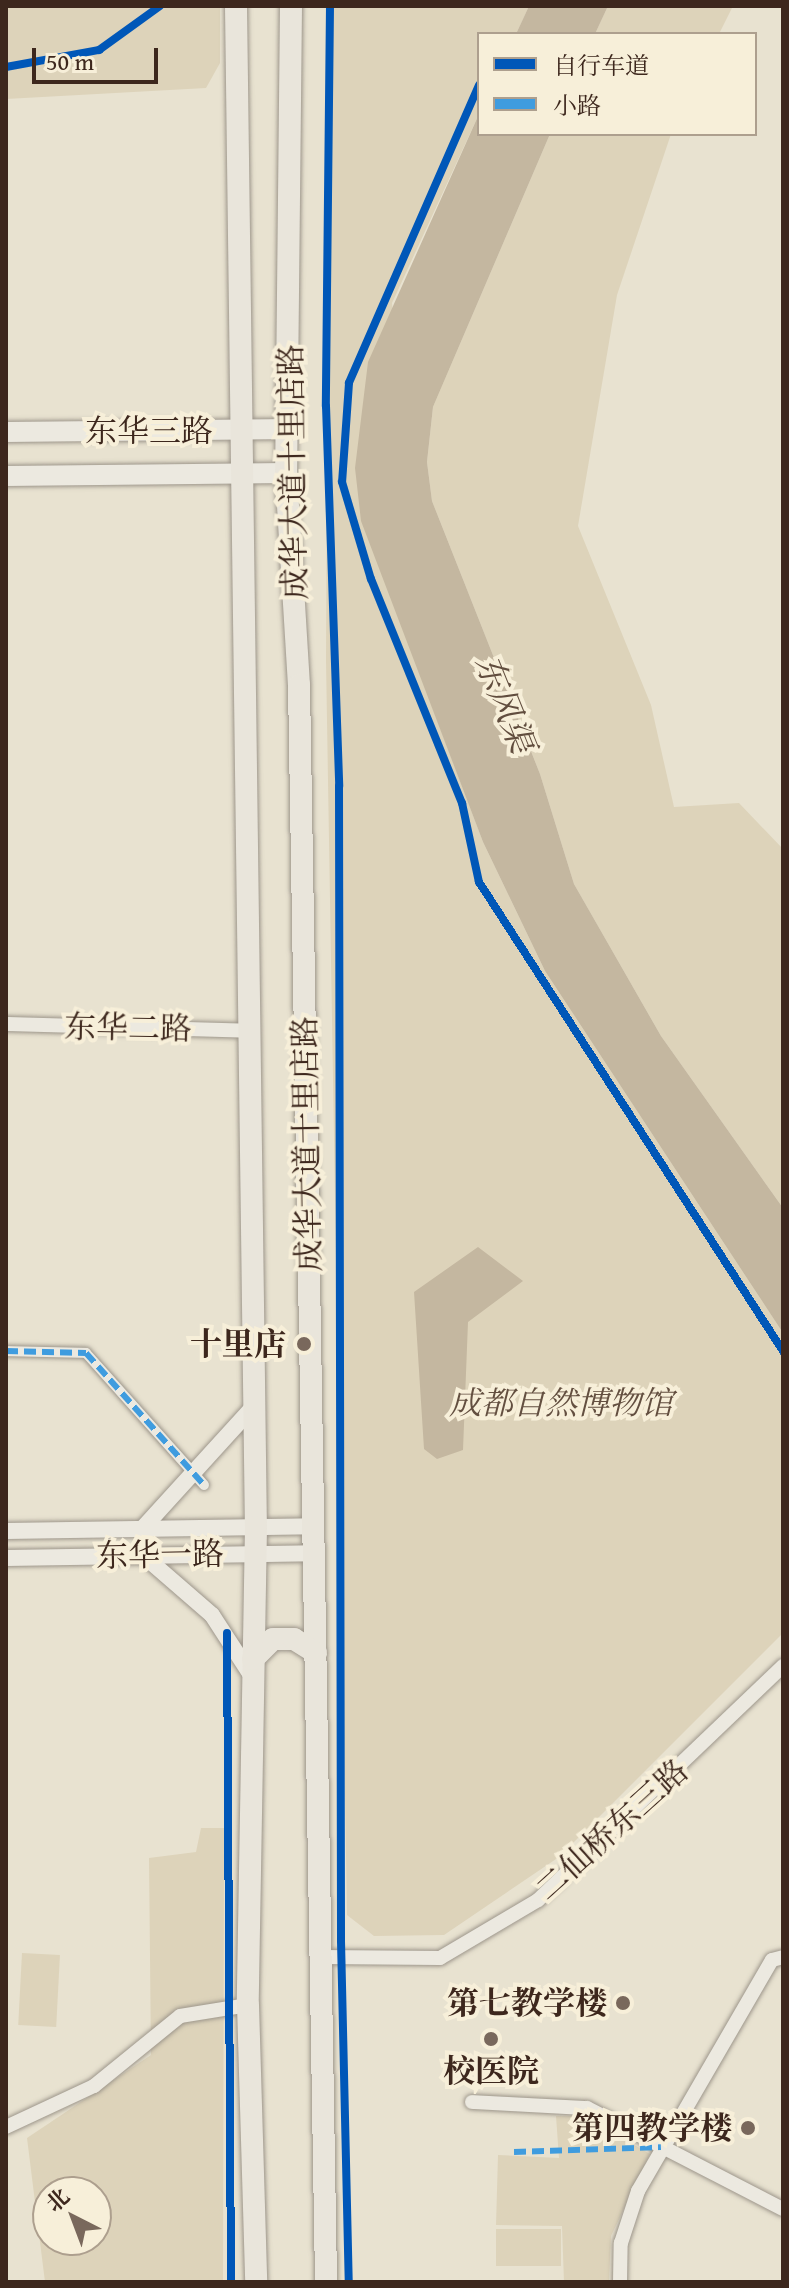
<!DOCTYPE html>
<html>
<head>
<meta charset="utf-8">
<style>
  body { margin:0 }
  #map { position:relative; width:789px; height:2288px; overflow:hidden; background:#e8e2d0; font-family:"Gentium Book Plus","Noto Serif SC",serif }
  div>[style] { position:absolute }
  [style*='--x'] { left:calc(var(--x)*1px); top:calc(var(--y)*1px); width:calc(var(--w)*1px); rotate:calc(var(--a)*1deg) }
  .green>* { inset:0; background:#ddd3ba; transform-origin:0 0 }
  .water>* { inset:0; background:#c4b7a0 }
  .roads { filter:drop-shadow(0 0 2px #9d968b) drop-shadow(0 0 2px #9d968b) }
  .pedestrian>* { height:10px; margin:-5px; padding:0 5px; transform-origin:5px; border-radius:5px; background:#ece9e0 }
  .minor>* { height:14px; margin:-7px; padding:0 7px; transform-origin:7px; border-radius:7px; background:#ece9e0 }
  .tertiary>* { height:16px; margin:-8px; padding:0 8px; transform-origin:8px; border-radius:8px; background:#ece9e0 }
  .secondary>* { height:20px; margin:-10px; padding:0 10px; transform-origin:10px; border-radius:10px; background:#ece9e0 }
  .primary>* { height:22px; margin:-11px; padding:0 11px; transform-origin:11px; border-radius:11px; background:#e9e5db }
  .quiet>* { height:6px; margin-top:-3px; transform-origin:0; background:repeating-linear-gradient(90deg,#3f9cdf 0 12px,transparent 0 18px) }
  .cycleway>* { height:8px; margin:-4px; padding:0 4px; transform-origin:4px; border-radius:4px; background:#0057b8 }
  .dots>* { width:22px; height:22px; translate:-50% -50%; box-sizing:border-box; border:4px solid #f7efd9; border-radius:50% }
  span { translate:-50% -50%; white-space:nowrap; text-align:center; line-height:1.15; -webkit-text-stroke:8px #f7efd9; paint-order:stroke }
  .street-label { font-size:32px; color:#3d271d }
  .poi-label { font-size:32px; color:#3d271d; font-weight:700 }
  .right { translate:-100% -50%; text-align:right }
  .park-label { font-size:32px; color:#634f40; font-style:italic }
  .water-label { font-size:34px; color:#614d3e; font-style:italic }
  .frame { position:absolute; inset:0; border:8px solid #3d271d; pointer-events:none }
  .legend { position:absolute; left:477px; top:32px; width:280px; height:104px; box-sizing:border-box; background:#f7efd9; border:2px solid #ad9f8e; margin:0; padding:10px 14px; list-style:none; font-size:24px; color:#3d271d }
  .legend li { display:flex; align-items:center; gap:16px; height:40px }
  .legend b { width:40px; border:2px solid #ad9f8e }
  .north { position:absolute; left:32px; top:2176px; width:80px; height:80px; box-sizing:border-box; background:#f7efd9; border:2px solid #ad9f8e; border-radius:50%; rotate:318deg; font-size:22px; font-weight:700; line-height:32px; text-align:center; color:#3d271d }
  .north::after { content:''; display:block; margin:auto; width:28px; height:36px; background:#79685c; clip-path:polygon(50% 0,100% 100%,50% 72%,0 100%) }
  .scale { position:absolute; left:32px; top:48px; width:126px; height:36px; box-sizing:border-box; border:4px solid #3d271d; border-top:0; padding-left:10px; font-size:24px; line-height:28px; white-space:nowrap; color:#3d271d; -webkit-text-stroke:6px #f7efd9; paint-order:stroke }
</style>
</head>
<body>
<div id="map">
  <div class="green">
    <i style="clip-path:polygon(6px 6px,220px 6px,220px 63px,206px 88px,6px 99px)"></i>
    <i style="clip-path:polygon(329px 6px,529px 6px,516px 34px,479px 34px,479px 114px,392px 303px,424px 685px,483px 842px,545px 971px,783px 1333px,783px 1633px,559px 1857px,444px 1935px,374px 1936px,347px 1915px,326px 661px)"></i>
    <i style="clip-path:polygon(608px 6px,733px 6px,719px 34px,595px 34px)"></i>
    <i style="clip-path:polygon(550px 134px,671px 134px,617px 295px,578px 526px,651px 705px,674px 807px,739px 803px,783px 849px,783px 1208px,661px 1036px,574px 884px,540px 774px,432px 501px,427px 462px,433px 407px)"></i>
    <i style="clip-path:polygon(evenodd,201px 1828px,224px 1828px,223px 2282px,45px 2282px,27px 2138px,151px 2055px,149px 1858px,196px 1852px,201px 1828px,48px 2192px,96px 2192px,96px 2240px,48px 2240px,48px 2192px)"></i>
    <i style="left:22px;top:1953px;width:38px;height:72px;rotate:3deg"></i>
    <i style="clip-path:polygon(556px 2116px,583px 2116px,650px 2154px,611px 2236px,609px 2282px,564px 2282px,562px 2226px,496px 2225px,498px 2155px,559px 2158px)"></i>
    <i style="left:561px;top:2229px;width:37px;height:65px;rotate:90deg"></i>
  </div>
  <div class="water">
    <i style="clip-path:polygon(529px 6px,608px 6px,595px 34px,516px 34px)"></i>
    <i style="clip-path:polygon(479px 114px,479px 134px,550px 134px,433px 407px,427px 462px,432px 501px,540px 774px,574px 884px,661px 1036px,783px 1208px,783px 1333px,545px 971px,483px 842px,361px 521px,355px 468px,368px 362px)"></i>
    <i style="clip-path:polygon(478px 1247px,523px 1281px,468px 1322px,463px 1450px,437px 1459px,424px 1449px,414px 1292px)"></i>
  </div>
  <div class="roads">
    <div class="pedestrian">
      <i style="--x:6;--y:1351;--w:80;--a:1.4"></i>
      <i style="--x:86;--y:1353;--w:177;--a:48.2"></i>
    </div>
    <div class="minor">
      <i style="--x:6;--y:1024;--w:245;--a:1.6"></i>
      <i style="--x:322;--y:1957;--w:118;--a:0.5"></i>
      <i style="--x:440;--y:1958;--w:114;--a:-30.6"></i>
      <i style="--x:538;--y:1900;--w:339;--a:-43.7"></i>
      <i style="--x:472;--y:2102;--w:115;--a:3"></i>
      <i style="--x:587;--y:2108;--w:220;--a:27.3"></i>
      <i style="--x:6;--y:2127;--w:97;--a:-25"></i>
      <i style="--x:94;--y:2086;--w:111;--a:-39.1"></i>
      <i style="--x:180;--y:2016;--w:69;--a:-9.2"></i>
      <i style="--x:620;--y:2282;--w:39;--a:-89"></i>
      <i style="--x:621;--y:2243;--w:55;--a:-71.9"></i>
      <i style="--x:638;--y:2191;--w:267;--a:-59.9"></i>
      <i style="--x:772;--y:1960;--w:11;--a:-15"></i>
    </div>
    <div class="tertiary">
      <i style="--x:143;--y:1528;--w:166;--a:-47.7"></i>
      <i style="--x:6;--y:1531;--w:308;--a:-0.9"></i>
      <i style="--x:144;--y:1556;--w:90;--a:40.9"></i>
      <i style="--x:212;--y:1615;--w:72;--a:57"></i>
      <i style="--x:6;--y:1558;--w:308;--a:-0.9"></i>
    </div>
    <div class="secondary">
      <i style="--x:6;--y:432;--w:286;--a:-0.6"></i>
      <i style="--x:6;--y:476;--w:280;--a:-0.6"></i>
    </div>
    <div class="primary">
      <i style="--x:236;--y:6;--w:1521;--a:89.25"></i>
      <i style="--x:256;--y:1527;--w:478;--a:91"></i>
      <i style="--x:248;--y:2005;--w:277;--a:88.3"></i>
      <i style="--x:291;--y:6;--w:467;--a:90.6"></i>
      <i style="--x:286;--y:473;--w:212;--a:86.5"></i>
      <i style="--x:299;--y:685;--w:1597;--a:89.03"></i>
      <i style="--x:253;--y:1659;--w:28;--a:-45"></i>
      <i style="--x:273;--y:1639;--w:21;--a:0"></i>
      <i style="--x:294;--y:1639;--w:26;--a:32"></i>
    </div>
  </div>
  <div class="quiet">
    <i style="--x:6;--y:1351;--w:80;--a:1.4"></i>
    <i style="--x:86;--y:1353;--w:177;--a:48.2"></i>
    <i style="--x:514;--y:2152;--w:147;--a:-1.9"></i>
  </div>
  <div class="cycleway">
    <i style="--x:330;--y:6;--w:400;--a:90.6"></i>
    <i style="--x:326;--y:406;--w:380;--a:88"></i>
    <i style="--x:339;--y:786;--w:1155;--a:89.9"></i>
    <i style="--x:341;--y:1941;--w:341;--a:88.7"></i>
    <i style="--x:6;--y:67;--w:95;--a:-10.4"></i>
    <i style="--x:99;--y:50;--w:75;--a:-35.8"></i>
    <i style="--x:479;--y:85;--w:325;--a:113.6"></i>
    <i style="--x:349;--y:383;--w:99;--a:94"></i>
    <i style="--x:342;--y:482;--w:101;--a:73.4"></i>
    <i style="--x:371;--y:579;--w:242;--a:67.9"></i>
    <i style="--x:462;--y:803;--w:81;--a:77.9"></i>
    <i style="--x:479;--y:882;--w:559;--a:57.05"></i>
    <i style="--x:227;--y:1633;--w:649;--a:89.65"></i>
  </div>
  <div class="dots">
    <i style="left:304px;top:1344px;background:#79685c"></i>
    <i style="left:623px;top:2003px;background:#79685c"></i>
    <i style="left:491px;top:2039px;background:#79685c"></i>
    <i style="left:748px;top:2128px;background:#79685c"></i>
  </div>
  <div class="street-label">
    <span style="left:149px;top:431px">东华三路</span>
    <span style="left:293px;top:472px;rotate:-91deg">成华大道十里店路</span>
    <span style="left:128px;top:1028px;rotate:1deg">东华二路</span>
    <span style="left:307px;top:1144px;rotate:-91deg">成华大道十里店路</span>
    <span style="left:160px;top:1555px;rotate:-1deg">东华一路</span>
    <span style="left:612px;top:1830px;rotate:-42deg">二仙桥东三路</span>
  </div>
  <div class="poi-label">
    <span class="right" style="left:286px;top:1344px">十里店</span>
    <span class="right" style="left:607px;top:2003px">第七教学楼</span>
    <span style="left:491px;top:2071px">校医院</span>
    <span class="right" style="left:732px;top:2128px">第四教学楼</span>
  </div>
  <div class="park-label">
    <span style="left:561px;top:1403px">成都自然博物馆</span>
  </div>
  <div class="water-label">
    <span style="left:506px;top:703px;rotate:68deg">东风渠</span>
  </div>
  <div class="frame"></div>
  <ul class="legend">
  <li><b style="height:10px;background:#0057b8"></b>自行车道</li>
  <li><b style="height:10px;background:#3f9cdf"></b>小路</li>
  </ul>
  <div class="north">北</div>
  <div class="scale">50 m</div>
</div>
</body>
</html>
